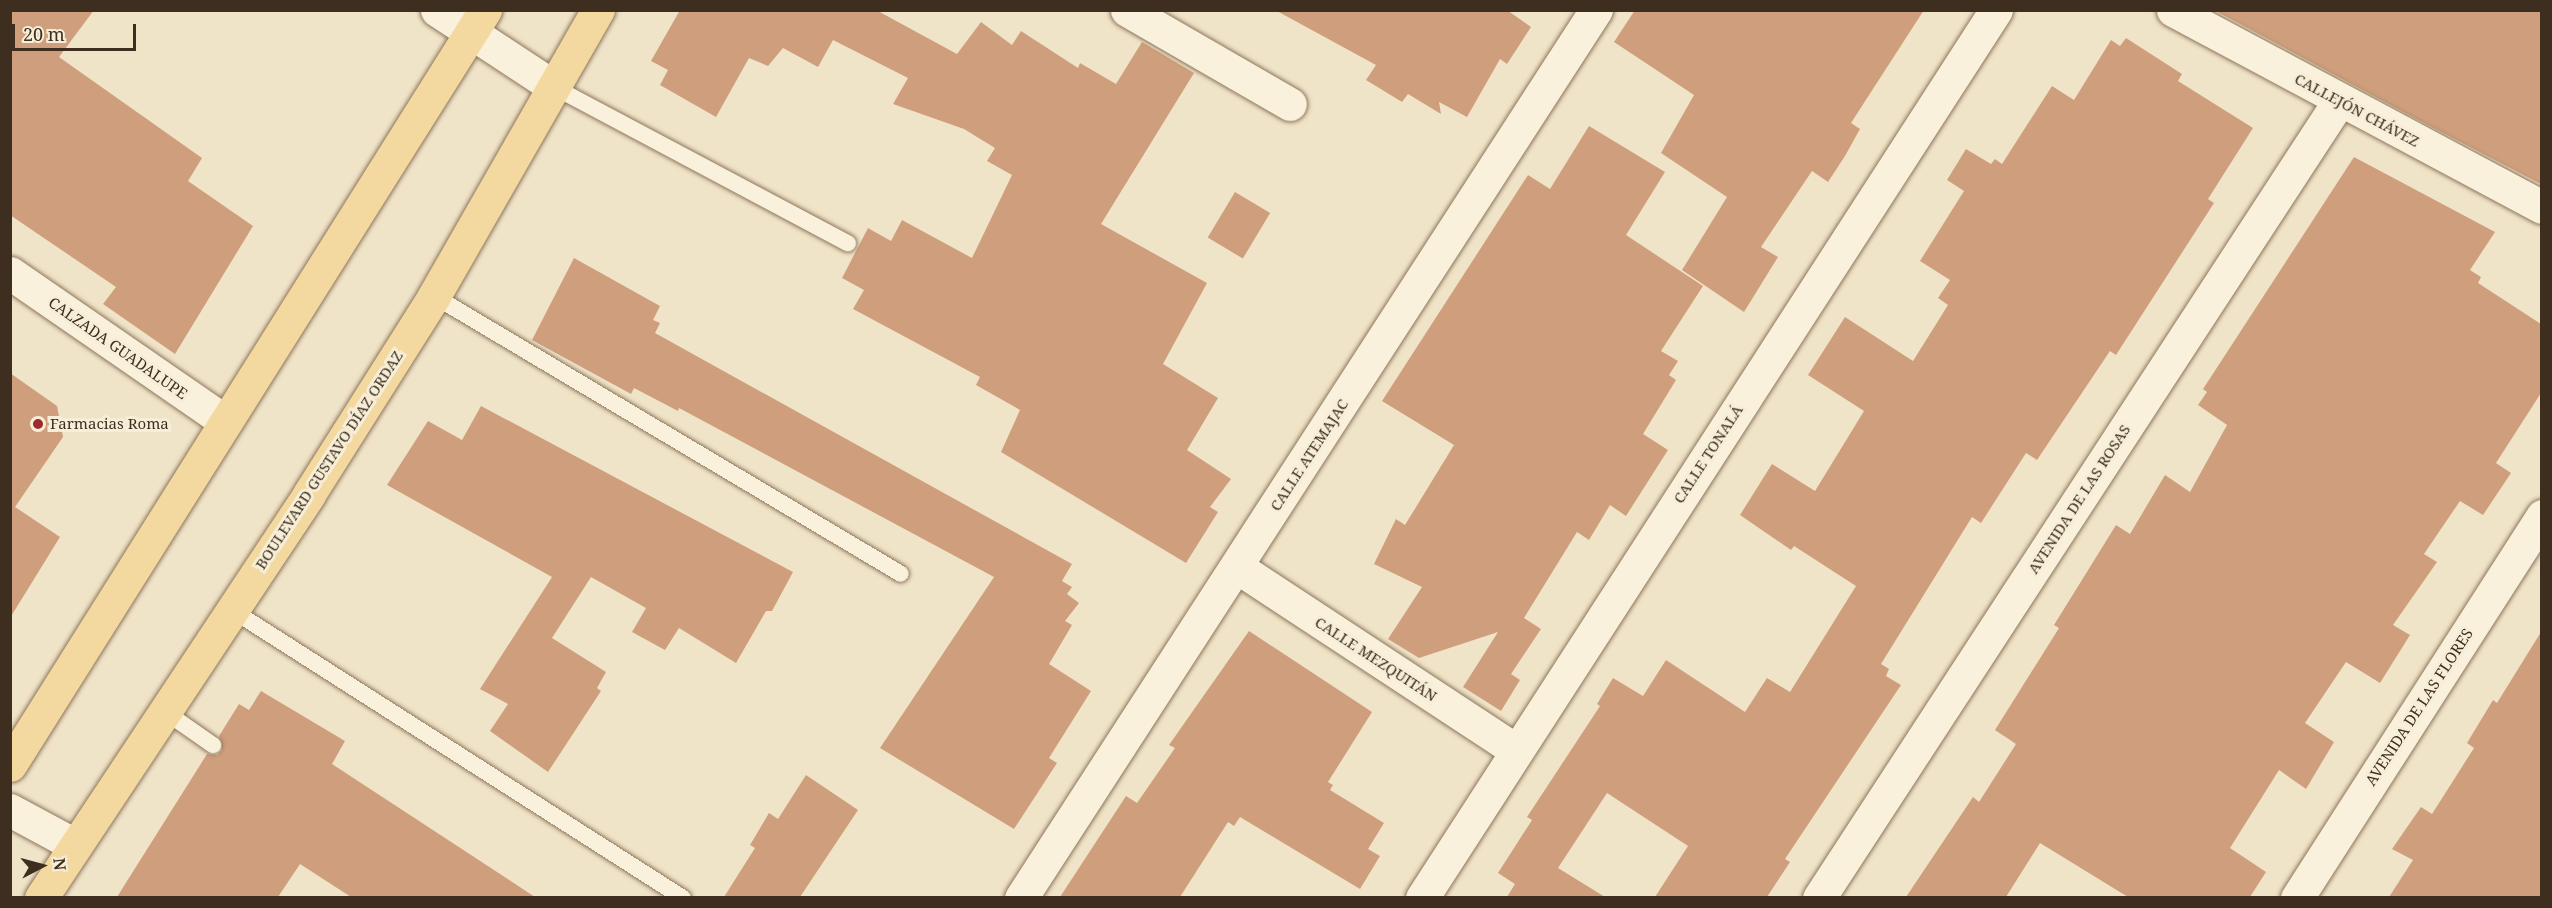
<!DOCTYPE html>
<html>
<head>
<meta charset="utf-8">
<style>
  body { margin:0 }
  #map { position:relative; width:2552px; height:908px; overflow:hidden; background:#f0e4c8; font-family:"Noto Serif",serif }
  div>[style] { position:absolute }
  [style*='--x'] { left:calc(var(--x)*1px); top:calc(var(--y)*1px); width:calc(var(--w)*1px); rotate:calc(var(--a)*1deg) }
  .building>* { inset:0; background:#cf9f7d; transform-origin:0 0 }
  .roads { filter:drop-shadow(0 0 2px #8d765c) drop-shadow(0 0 2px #8d765c) }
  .service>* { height:16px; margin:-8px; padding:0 8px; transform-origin:8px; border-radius:8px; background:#faf1dc }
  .minor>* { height:33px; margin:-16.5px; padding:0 16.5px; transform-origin:16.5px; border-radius:16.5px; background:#faf1dc }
  .secondary>* { height:33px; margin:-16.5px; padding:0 16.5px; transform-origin:16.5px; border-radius:16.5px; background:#faf1dc }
  .primary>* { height:33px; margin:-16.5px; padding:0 16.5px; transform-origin:16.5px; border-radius:16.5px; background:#f3d9a0 }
  .dots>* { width:16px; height:16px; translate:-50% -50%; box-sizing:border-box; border:3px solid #f7eed8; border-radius:50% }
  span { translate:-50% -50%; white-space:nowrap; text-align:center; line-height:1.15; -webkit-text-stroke:6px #f7eed8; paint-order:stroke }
  .street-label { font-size:15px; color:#3d2e20 }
  .poi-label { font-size:15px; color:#3d2e20 }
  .left { translate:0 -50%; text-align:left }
  .frame { position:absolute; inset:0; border:12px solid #3d2e20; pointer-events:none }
  .north { position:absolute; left:12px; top:836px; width:60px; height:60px; -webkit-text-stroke:4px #f7eed8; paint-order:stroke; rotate:84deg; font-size:16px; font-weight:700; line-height:24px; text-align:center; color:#3d2e20 }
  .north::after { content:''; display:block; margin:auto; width:21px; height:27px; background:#3d2e20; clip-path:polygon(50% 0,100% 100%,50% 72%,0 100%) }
  .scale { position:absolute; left:12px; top:24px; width:124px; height:27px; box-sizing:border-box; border:3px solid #3d2e20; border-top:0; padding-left:8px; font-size:18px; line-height:21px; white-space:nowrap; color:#3d2e20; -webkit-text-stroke:4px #f7eed8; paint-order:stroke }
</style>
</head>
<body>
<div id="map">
  <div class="building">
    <i style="clip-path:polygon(10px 10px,94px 10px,59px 57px,202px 158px,188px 181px,253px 226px,175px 354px,103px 304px,116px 287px,10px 215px)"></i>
    <i style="clip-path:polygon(680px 10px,876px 10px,957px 54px,981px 22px,1012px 45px,1021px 31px,1078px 68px,1080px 63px,1116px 84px,1142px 42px,1194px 73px,1101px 224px,1207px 283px,1163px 364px,1218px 398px,1187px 450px,1231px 479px,1210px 507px,1218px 512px,1186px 563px,1001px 452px,1020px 410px,976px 385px,980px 377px,853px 309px,864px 290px,842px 278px,868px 228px,891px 241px,902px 220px,972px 258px,1012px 175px,987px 161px,995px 148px,964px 129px,893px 104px,908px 78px,833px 40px,818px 67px,783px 48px,768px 66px,749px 58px,716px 117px,660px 85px,668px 70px,651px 61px)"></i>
    <i style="clip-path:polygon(1275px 10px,1507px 10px,1531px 27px,1507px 64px,1500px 59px,1467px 117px,1439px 102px,1441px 114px,1408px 94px,1402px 102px,1366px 80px,1376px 65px)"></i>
    <i style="clip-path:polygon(1635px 10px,1924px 10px,1851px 123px,1860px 129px,1845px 156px,1828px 182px,1812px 171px,1761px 247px,1778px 257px,1744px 312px,1682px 270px,1727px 197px,1661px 153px,1694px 95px,1614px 42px)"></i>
    <i style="clip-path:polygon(2214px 10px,2541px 10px,2541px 184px,2424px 123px)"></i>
    <i style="clip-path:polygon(2126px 38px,2182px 74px,2178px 81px,2253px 128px,2208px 199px,2214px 203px,2116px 355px,2110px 351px,2037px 460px,2026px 453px,1981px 523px,1972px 517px,1881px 664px,1889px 669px,1886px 676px,1901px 685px,1785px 859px,1790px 862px,1767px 897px,1655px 897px,1688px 846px,1607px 793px,1558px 868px,1605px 897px,1507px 897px,1515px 884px,1498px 873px,1532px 820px,1527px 817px,1600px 706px,1597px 704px,1613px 678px,1643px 696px,1666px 660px,1745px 712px,1767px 678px,1790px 692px,1856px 586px,1794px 546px,1791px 550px,1740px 515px,1772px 464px,1815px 491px,1864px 411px,1808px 375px,1845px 317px,1913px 361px,1948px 305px,1938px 298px,1950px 280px,1920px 261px,1964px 191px,1947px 180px,1966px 149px,1991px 164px,1995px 159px,2002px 164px,2052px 86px,2074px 100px,2111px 40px,2120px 46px)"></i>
    <i style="clip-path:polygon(1589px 126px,1665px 172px,1626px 235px,1703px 286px,1661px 351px,1678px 361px,1669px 375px,1676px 380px,1643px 434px,1668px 450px,1626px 516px,1610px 505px,1589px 540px,1577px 532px,1524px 618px,1541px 629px,1511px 674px,1520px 680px,1501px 711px,1463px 687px,1498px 632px,1419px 658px,1388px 639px,1422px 587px,1374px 564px,1396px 519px,1405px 525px,1454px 445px,1382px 401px,1528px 175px,1550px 189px)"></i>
    <i style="clip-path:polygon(2354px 157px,2495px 232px,2470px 270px,2481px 277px,2478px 283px,2541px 324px,2541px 393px,2496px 463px,2511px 473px,2483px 515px,2460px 501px,2424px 554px,2437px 562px,2393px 625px,2410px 635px,2380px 683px,2346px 662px,2305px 723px,2334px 742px,2306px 789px,2279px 770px,2230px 848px,2266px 872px,2250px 897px,2128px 897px,2040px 843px,2006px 897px,1906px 897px,1973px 797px,1979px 802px,2016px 744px,1995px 730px,2059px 628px,2054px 625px,2116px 525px,2130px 534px,2165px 475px,2190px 492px,2227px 425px,2198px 405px,2207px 392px,2203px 389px)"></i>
    <i style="left:1235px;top:192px;width:41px;height:53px;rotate:31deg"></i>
    <i style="clip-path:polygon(574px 258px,660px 306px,653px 320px,660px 323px,655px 333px,1072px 564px,1062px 581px,1072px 587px,1067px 594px,1079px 603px,1065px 621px,1072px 625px,1049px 664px,1091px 691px,1049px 758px,1057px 763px,1014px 829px,880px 748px,994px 577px,679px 408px,678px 411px,634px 388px,631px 394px,532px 340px)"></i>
    <i style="clip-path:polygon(10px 373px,57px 406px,63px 437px,15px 507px,60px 537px,10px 618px)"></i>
    <i style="clip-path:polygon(481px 406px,793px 572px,772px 611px,766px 611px,736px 663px,679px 628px,665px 650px,632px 632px,646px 608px,591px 577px,552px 638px,606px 672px,597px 688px,601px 691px,548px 772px,490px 731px,508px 704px,480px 689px,552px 577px,387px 485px,428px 421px,462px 440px)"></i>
    <i style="clip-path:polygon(1249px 631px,1372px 712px,1328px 782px,1333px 785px,1330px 790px,1384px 823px,1368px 849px,1380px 856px,1360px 889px,1240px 817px,1234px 826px,1228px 822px,1180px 897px,1060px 897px,1126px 796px,1137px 803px,1175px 748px,1169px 745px)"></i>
    <i style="clip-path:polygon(2541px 632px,2541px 897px,2389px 897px,2413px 860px,2392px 849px,2421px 807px,2432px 814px,2474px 748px,2467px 743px,2493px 700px,2497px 703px)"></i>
    <i style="clip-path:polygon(261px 691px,345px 741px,332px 764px,535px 897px,351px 897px,300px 864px,278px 897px,117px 897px,207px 754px,217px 755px,222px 750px,219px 736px,239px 704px,249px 710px)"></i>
    <i style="clip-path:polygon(806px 775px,858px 810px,800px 897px,724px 897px,755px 848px,750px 845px,769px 813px,778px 819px)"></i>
  </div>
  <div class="roads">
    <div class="service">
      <i style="--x:554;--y:87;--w:333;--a:28"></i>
      <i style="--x:434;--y:296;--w:543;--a:30.76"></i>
      <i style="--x:232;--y:610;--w:535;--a:32.56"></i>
      <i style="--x:164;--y:711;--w:60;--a:34.8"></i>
    </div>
    <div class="minor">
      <i style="--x:437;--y:10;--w:140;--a:33.3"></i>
      <i style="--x:1127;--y:10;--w:188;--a:30"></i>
      <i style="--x:2173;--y:10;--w:418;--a:28.1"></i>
      <i style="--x:10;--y:273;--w:262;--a:34.6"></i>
      <i style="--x:1237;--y:567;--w:334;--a:33.3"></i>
      <i style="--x:1021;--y:898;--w:1058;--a:-57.08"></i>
      <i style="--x:1422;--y:898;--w:1057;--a:-57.12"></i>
      <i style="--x:1819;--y:898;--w:952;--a:-56.88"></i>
      <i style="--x:2297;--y:898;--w:454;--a:-57.3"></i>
    </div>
    <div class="secondary">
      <i style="--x:10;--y:810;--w:74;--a:28.3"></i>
    </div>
    <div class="primary">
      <i style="--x:10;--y:765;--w:892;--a:-57.82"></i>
      <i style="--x:41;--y:898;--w:485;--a:-56.4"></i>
      <i style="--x:309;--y:494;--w:234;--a:-57.7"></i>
      <i style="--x:434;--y:296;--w:330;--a:-60.2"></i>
    </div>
  </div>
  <div class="dots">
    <i style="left:38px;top:424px;background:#9e2a2b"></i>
  </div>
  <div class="street-label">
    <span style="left:2357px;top:110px;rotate:28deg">CALLEJÓN CHÁVEZ</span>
    <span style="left:118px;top:348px;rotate:35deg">CALZADA GUADALUPE</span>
    <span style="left:1708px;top:454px;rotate:-57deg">CALLE TONALÁ</span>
    <span style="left:1309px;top:455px;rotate:-57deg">CALLE ATEMAJAC</span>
    <span style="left:329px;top:460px;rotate:-57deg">BOULEVARD GUSTAVO DÍAZ ORDAZ</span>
    <span style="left:2079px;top:499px;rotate:-57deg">AVENIDA DE LAS ROSAS</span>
    <span style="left:1376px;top:659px;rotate:33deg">CALLE MEZQUITÁN</span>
    <span style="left:2419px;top:707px;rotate:-57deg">AVENIDA DE LAS FLORES</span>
  </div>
  <div class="poi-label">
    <span class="left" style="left:50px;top:424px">Farmacias Roma</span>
  </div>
  <div class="frame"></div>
  <div class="north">N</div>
  <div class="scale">20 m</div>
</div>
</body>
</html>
